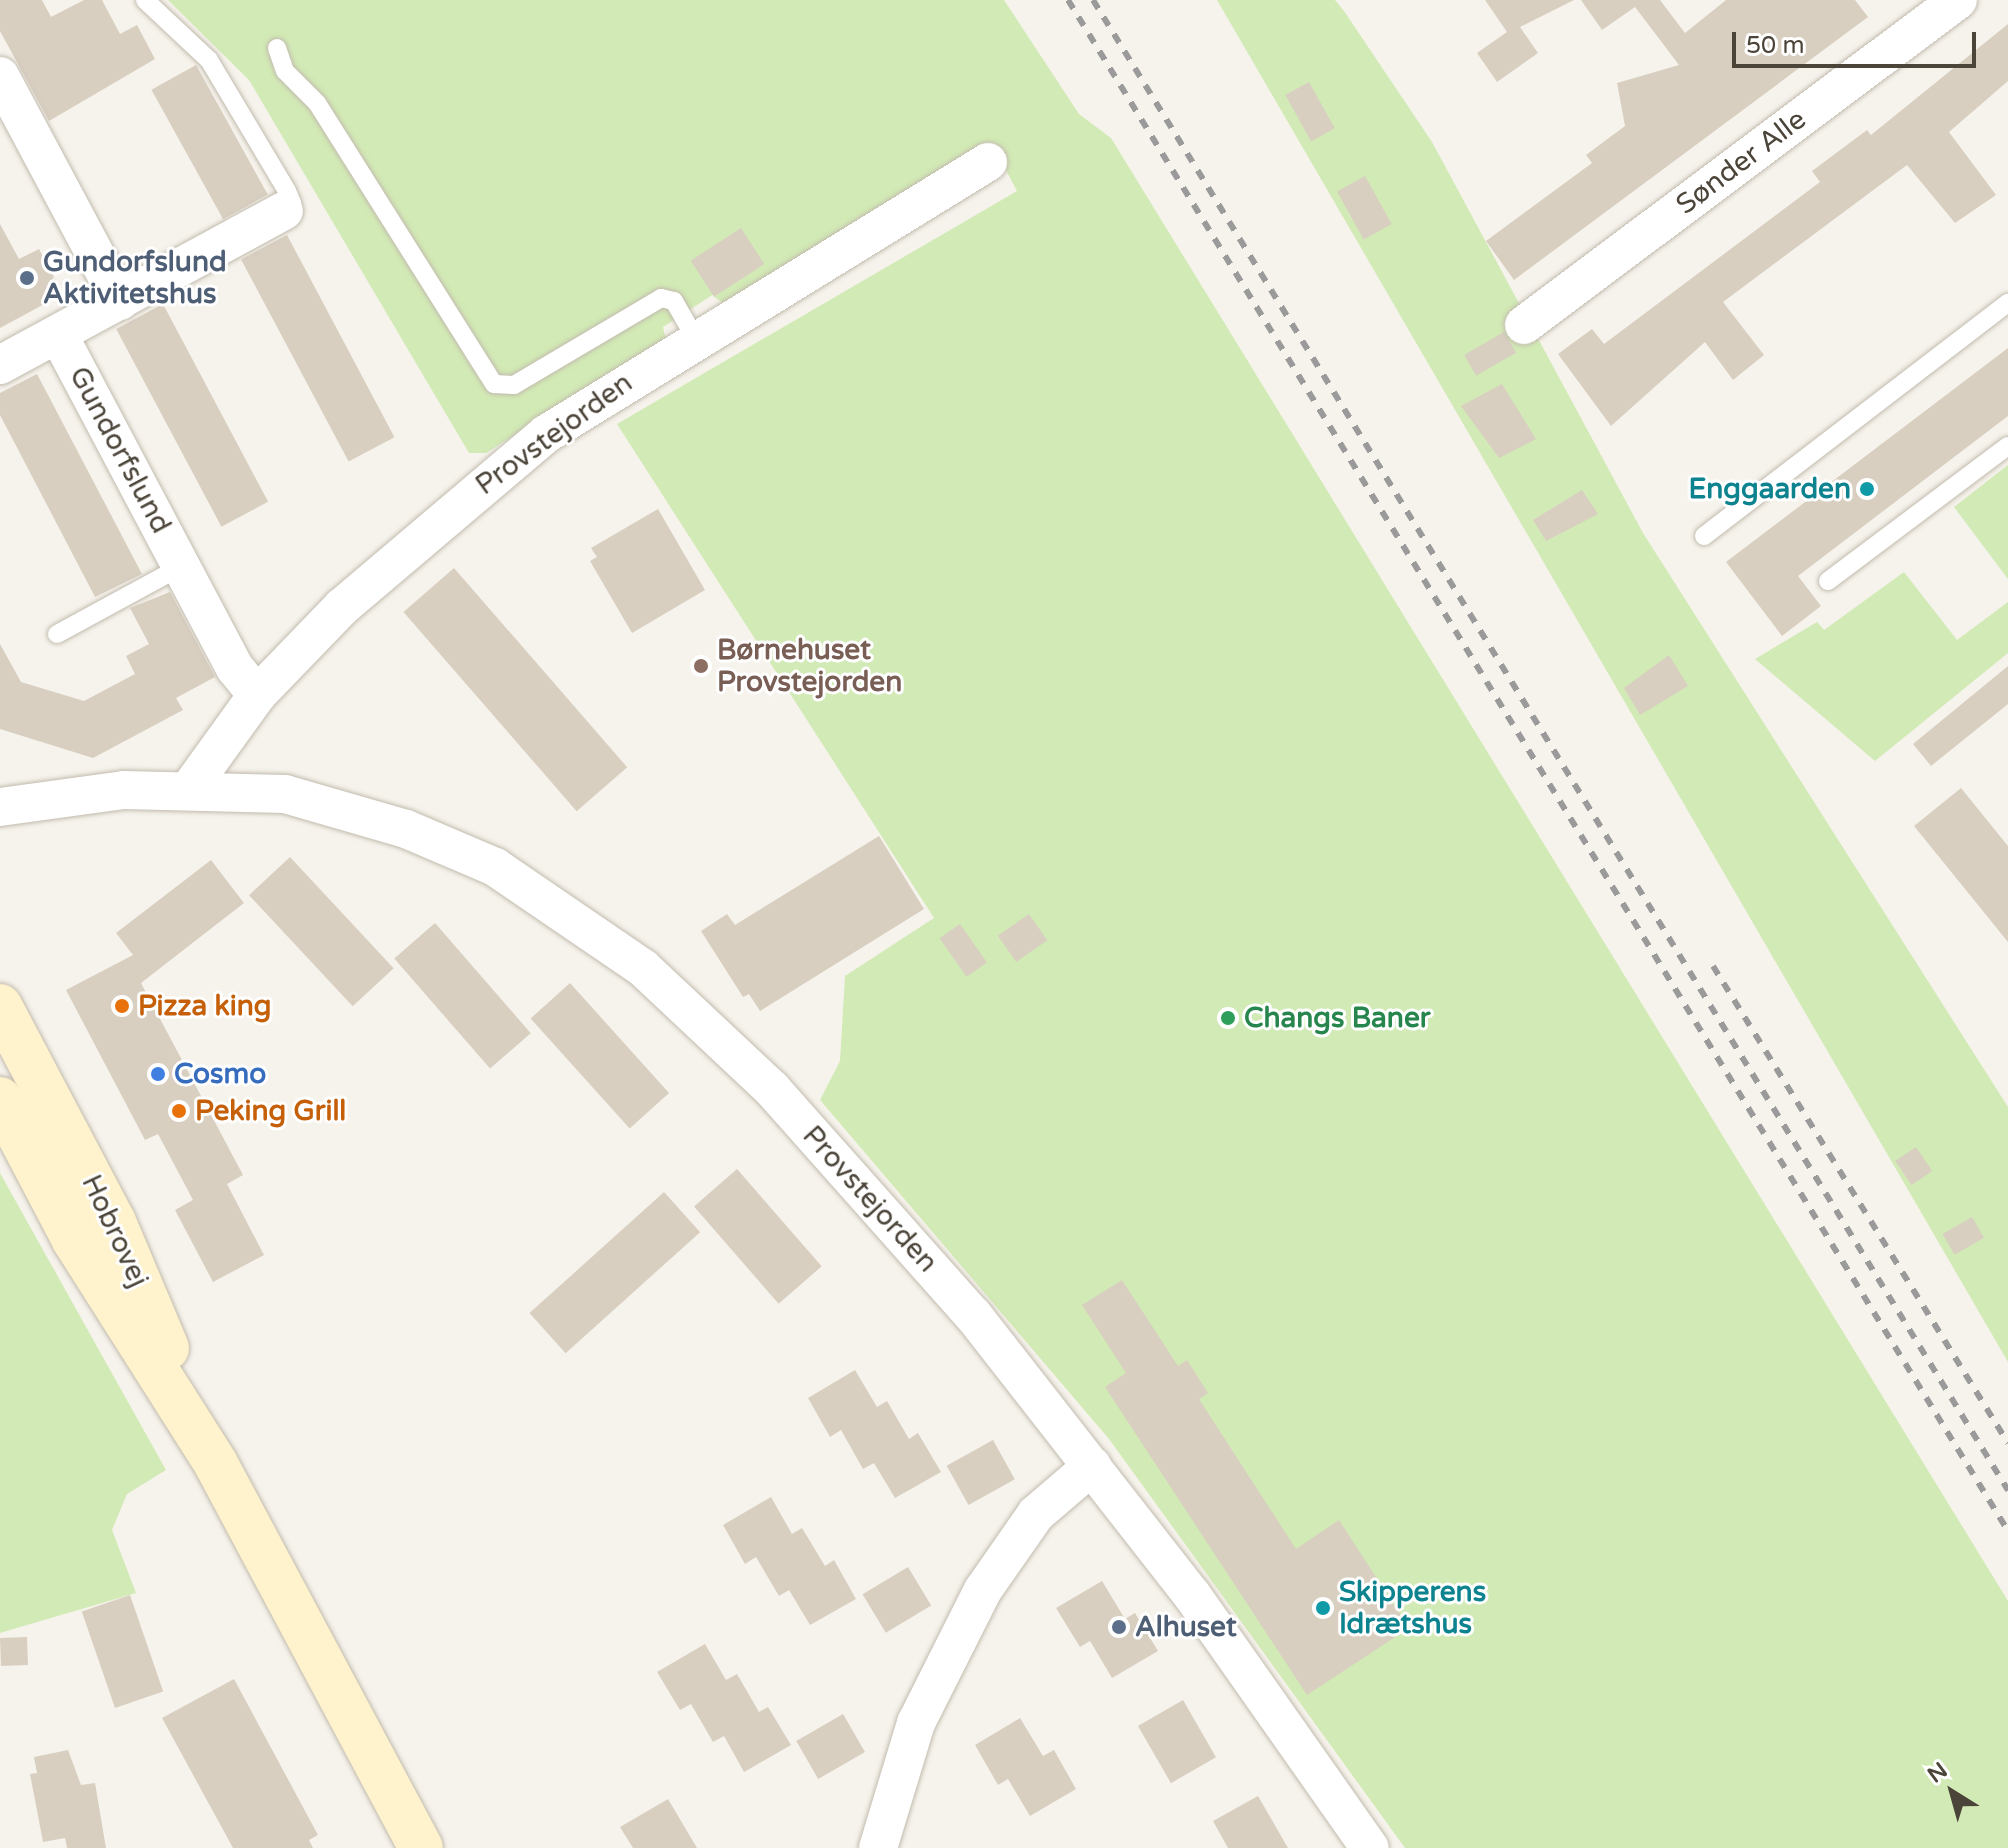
<!DOCTYPE html>
<html>
<head>
<meta charset="utf-8">
<style>
  body { margin:0 }
  #map { position:relative; width:2008px; height:1848px; overflow:hidden; background:#f6f3ec; font-family:"Varela Round",sans-serif }
  div>[style] { position:absolute }
  [style*='--x'] { left:calc(var(--x)*1px); top:calc(var(--y)*1px); width:calc(var(--w)*1px); rotate:calc(var(--a)*1deg) }
  .green>* { inset:0; background:#d2eab5 }
  .building>* { inset:0; background:#d8cfc1; transform-origin:0 0 }
  .roads { filter:drop-shadow(0 0 2px #c2bbae) drop-shadow(0 0 2px #c2bbae) }
  .lane>* { height:18px; margin:-9px; padding:0 9px; transform-origin:9px; border-radius:9px; background:#fff }
  .street>* { height:38px; margin:-19px; padding:0 19px; transform-origin:19px; border-radius:19px; background:#fff }
  .secondary>* { height:44px; margin:-22px; padding:0 22px; transform-origin:22px; border-radius:22px; background:#fff3cd }
  .rail>* { height:6px; margin-top:-3px; transform-origin:0; background:repeating-linear-gradient(90deg,#9a9a9a 0 10px,transparent 0 20px) }
  .dots>* { width:22px; height:22px; translate:-50% -50%; box-sizing:border-box; border:4px solid #fff; border-radius:50% }
  span { translate:-50% -50%; white-space:nowrap; text-align:center; line-height:1.15; -webkit-text-stroke:6px #fff; paint-order:stroke }
  .street-label { font-size:28px; color:#4b4439 }
  .service-label { font-size:28px; color:#4e5e75; font-weight:700 }
  .left { translate:0 -50%; text-align:left }
  .culture-label { font-size:28px; color:#0d838f; font-weight:700 }
  .right { translate:-100% -50%; text-align:right }
  .education-label { font-size:28px; color:#785e54; font-weight:700 }
  .food-label { font-size:28px; color:#c56008; font-weight:700 }
  .leisure-label { font-size:28px; color:#27864d; font-weight:700 }
  .shop-label { font-size:28px; color:#366cbe; font-weight:700 }
  .north { position:absolute; left:1912px; top:1752px; width:80px; height:80px; -webkit-text-stroke:6px #fff; paint-order:stroke; rotate:323deg; font-size:22px; font-weight:700; line-height:32px; text-align:center; color:#4b4439 }
  .north::after { content:''; display:block; margin:auto; width:28px; height:36px; background:#4b4439; clip-path:polygon(50% 0,100% 100%,50% 72%,0 100%) }
  .scale { position:absolute; left:1732px; top:32px; width:244px; height:36px; box-sizing:border-box; border:4px solid #4b4439; border-top:0; padding-left:10px; font-size:24px; line-height:28px; white-space:nowrap; color:#4b4439; -webkit-text-stroke:6px #fff; paint-order:stroke }
</style>
</head>
<body>
<div id="map">
  <div class="green">
    <i style="clip-path:polygon(168px 0,1004px 0,1079px 114px,1111px 138px,2008px 1601px,2008px 1848px,1405px 1848px,1109px 1439px,820px 1100px,840px 1061px,845px 976px,934px 918px,617px 424px,1017px 191px,996px 151px,726px 305px,713px 296px,762px 263px,663px 327px,666px 340px,486px 453px,469px 453px,249px 80px)"></i>
    <i style="clip-path:polygon(1217px 0,1335px 0,1344px 11px,1432px 142px,1643px 533px,2008px 1107px,2008px 1362px)"></i>
    <i style="clip-path:polygon(2008px 465px,2008px 579px,1954px 507px)"></i>
    <i style="clip-path:polygon(1904px 572px,1957px 640px,2008px 602px,2008px 653px,1875px 761px,1755px 659px,1817px 622px,1824px 630px)"></i>
    <i style="clip-path:polygon(0 1173px,166px 1470px,127px 1494px,112px 1530px,136px 1593px,0 1633px)"></i>
  </div>
  <div class="building">
    <i style="clip-path:polygon(0 0,42px 0,51px 17px,84px 0,102px 0,120px 34px,137px 25px,155px 59px,49px 121px,0 31px)"></i>
    <i style="clip-path:polygon(1485px 0,1574px 0,1520px 27px,1538px 53px,1497px 82px,1477px 53px,1507px 32px)"></i>
    <i style="clip-path:polygon(1581px 0,1660px 0,1685px 33px,1726px 0,1855px 0,1868px 17px,1514px 280px,1486px 241px,1592px 163px,1586px 155px,1625px 126px,1617px 83px,1679px 65px,1635px 7px,1602px 30px)"></i>
    <i style="clip-path:polygon(2008px 24px,2008px 81px,1949px 132px,1996px 195px,1955px 223px,1907px 165px,1723px 302px,1764px 355px,1733px 380px,1705px 342px,1611px 426px,1558px 354px,1592px 329px,1604px 344px,1820px 182px,1812px 171px,1867px 130px,1871px 135px)"></i>
    <i style="left:196px;top:65px;width:148px;height:51px;rotate:61deg"></i>
    <i style="left:1309px;top:82px;width:53px;height:27px;rotate:61deg"></i>
    <i style="left:1365px;top:176px;width:55px;height:32px;rotate:61deg"></i>
    <i style="clip-path:polygon(0 224px,19px 259px,39px 249px,63px 294px,0 328px)"></i>
    <i style="left:741px;top:228px;width:43px;height:60px;rotate:57deg"></i>
    <i style="left:287px;top:235px;width:229px;height:52px;rotate:62deg"></i>
    <i style="left:163px;top:304px;width:224px;height:53px;rotate:62deg"></i>
    <i style="left:1504px;top:332px;width:24px;height:46px;rotate:60deg"></i>
    <i style="clip-path:polygon(2008px 348px,2008px 416px,1798px 576px,1821px 606px,1782px 636px,1726px 562px)"></i>
    <i style="clip-path:polygon(37px 374px,142px 574px,95px 597px,0 415px,0 393px)"></i>
    <i style="clip-path:polygon(1502px 384px,1536px 439px,1499px 458px,1461px 406px)"></i>
    <i style="clip-path:polygon(1582px 490px,1598px 514px,1546px 541px,1533px 520px)"></i>
    <i style="clip-path:polygon(658px 509px,705px 590px,632px 633px,590px 561px,597px 557px,591px 548px)"></i>
    <i style="left:454px;top:568px;width:264px;height:67px;rotate:49deg"></i>
    <i style="clip-path:polygon(170px 592px,215px 677px,176px 698px,183px 710px,93px 758px,0 729px,0 644px,21px 682px,84px 701px,135px 674px,126px 656px,149px 644px,130px 608px)"></i>
    <i style="clip-path:polygon(1669px 655px,1688px 686px,1640px 715px,1624px 688px)"></i>
    <i style="clip-path:polygon(2008px 666px,2008px 704px,1931px 766px,1913px 744px)"></i>
    <i style="clip-path:polygon(1961px 788px,2008px 846px,2008px 942px,1914px 826px)"></i>
    <i style="clip-path:polygon(879px 836px,924px 909px,760px 1011px,749px 994px,743px 997px,701px 931px,727px 914px,735px 925px)"></i>
    <i style="left:290px;top:857px;width:152px;height:56px;rotate:47deg"></i>
    <i style="clip-path:polygon(211px 860px,244px 903px,141px 983px,243px 1175px,227px 1184px,264px 1255px,213px 1282px,175px 1210px,193px 1200px,158px 1134px,145px 1140px,66px 990px,133px 955px,116px 933px)"></i>
    <i style="left:1029px;top:914px;width:32px;height:38px;rotate:55deg"></i>
    <i style="left:435px;top:923px;width:146px;height:54px;rotate:49deg"></i>
    <i style="left:960px;top:924px;width:47px;height:25px;rotate:55deg"></i>
    <i style="left:570px;top:983px;width:148px;height:53px;rotate:48deg"></i>
    <i style="left:1916px;top:1147px;width:29px;height:25px;rotate:56deg"></i>
    <i style="left:737px;top:1169px;width:129px;height:57px;rotate:49deg"></i>
    <i style="left:664px;top:1192px;width:54px;height:181px;rotate:48deg"></i>
    <i style="left:1972px;top:1217px;width:24px;height:34px;rotate:60deg"></i>
    <i style="clip-path:polygon(1122px 1280px,1178px 1366px,1187px 1360px,1208px 1393px,1199px 1399px,1296px 1549px,1339px 1520px,1409px 1628px,1307px 1695px,1105px 1387px,1126px 1373px,1082px 1305px)"></i>
    <i style="clip-path:polygon(855px 1370px,877px 1407px,887px 1401px,909px 1439px,918px 1433px,941px 1472px,895px 1498px,874px 1463px,863px 1469px,841px 1430px,830px 1437px,808px 1398px)"></i>
    <i style="left:993px;top:1440px;width:45px;height:53px;rotate:61deg"></i>
    <i style="clip-path:polygon(771px 1497px,792px 1534px,802px 1528px,825px 1566px,834px 1560px,856px 1599px,810px 1625px,789px 1590px,779px 1596px,756px 1557px,745px 1564px,723px 1525px)"></i>
    <i style="left:908px;top:1567px;width:45px;height:53px;rotate:59deg"></i>
    <i style="clip-path:polygon(1102px 1581px,1125px 1619px,1135px 1613px,1158px 1651px,1112px 1678px,1090px 1641px,1080px 1647px,1056px 1608px)"></i>
    <i style="left:130px;top:1595px;width:102px;height:51px;rotate:71deg"></i>
    <i style="left:27px;top:1637px;width:28px;height:27px;rotate:88deg"></i>
    <i style="clip-path:polygon(705px 1644px,726px 1680px,737px 1674px,759px 1712px,768px 1707px,791px 1745px,744px 1772px,724px 1736px,713px 1742px,691px 1704px,680px 1710px,657px 1672px)"></i>
    <i style="clip-path:polygon(234px 1679px,318px 1835px,309px 1840px,313px 1848px,233px 1848px,162px 1718px)"></i>
    <i style="left:1183px;top:1700px;width:66px;height:52px;rotate:60deg"></i>
    <i style="left:843px;top:1714px;width:44px;height:54px;rotate:60deg"></i>
    <i style="clip-path:polygon(1020px 1718px,1043px 1756px,1054px 1750px,1076px 1789px,1030px 1816px,1008px 1779px,998px 1785px,975px 1745px)"></i>
    <i style="clip-path:polygon(68px 1750px,81px 1785px,95px 1783px,106px 1848px,67px 1848px,65px 1838px,43px 1842px,30px 1774px,37px 1773px,34px 1757px)"></i>
    <i style="clip-path:polygon(1258px 1796px,1288px 1848px,1228px 1848px,1213px 1821px)"></i>
    <i style="clip-path:polygon(668px 1799px,697px 1848px,633px 1848px,620px 1827px)"></i>
  </div>
  <div class="roads">
    <div class="lane">
      <i style="--x:145;--y:0;--w:88;--a:43.2"></i>
      <i style="--x:209;--y:60;--w:152;--a:59.2"></i>
      <i style="--x:287;--y:191;--w:13;--a:67"></i>
      <i style="--x:292;--y:203;--w:11;--a:135"></i>
      <i style="--x:277;--y:48;--w:24;--a:71"></i>
      <i style="--x:285;--y:71;--w:45;--a:45"></i>
      <i style="--x:317;--y:103;--w:332;--a:57.8"></i>
      <i style="--x:494;--y:384;--w:20;--a:3"></i>
      <i style="--x:514;--y:385;--w:171;--a:-30.6"></i>
      <i style="--x:661;--y:298;--w:13;--a:13"></i>
      <i style="--x:674;--y:301;--w:43;--a:60.4"></i>
      <i style="--x:1704;--y:536;--w:383;--a:-37.5"></i>
      <i style="--x:1828;--y:581;--w:225;--a:-36.9"></i>
      <i style="--x:57;--y:634;--w:142;--a:-28.5"></i>
    </div>
    <div class="street">
      <i style="--x:0;--y:76;--w:255;--a:61.9"></i>
      <i style="--x:1524;--y:325;--w:542;--a:-36.83"></i>
      <i style="--x:58;--y:334;--w:378;--a:62.1"></i>
      <i style="--x:235;--y:668;--w:35;--a:51"></i>
      <i style="--x:0;--y:365;--w:323;--a:-28.5"></i>
      <i style="--x:190;--y:788;--w:115;--a:-54.2"></i>
      <i style="--x:257;--y:695;--w:122;--a:-46"></i>
      <i style="--x:342;--y:607;--w:267;--a:-40.3"></i>
      <i style="--x:546;--y:434;--w:519;--a:-31.61"></i>
      <i style="--x:0;--y:807;--w:125;--a:-7.8"></i>
      <i style="--x:124;--y:790;--w:161;--a:1.4"></i>
      <i style="--x:285;--y:794;--w:126;--a:16.1"></i>
      <i style="--x:406;--y:829;--w:97;--a:23.1"></i>
      <i style="--x:495;--y:867;--w:179;--a:34.3"></i>
      <i style="--x:643;--y:968;--w:177;--a:43.2"></i>
      <i style="--x:772;--y:1089;--w:302;--a:48.4"></i>
      <i style="--x:973;--y:1315;--w:355;--a:52"></i>
      <i style="--x:1192;--y:1595;--w:309;--a:54.9"></i>
      <i style="--x:878;--y:1848;--w:131;--a:-73.1"></i>
      <i style="--x:916;--y:1723;--w:149;--a:-63.3"></i>
      <i style="--x:983;--y:1590;--w:93;--a:-55.1"></i>
      <i style="--x:1036;--y:1514;--w:74;--a:-40.6"></i>
    </div>
    <div class="secondary">
      <i style="--x:0;--y:1006;--w:244;--a:62.2"></i>
      <i style="--x:114;--y:1222;--w:137;--a:67.2"></i>
      <i style="--x:0;--y:1099;--w:159;--a:62.3"></i>
      <i style="--x:74;--y:1240;--w:265;--a:57.6"></i>
      <i style="--x:216;--y:1464;--w:435;--a:61.9"></i>
    </div>
  </div>
  <div class="rail">
    <i style="--x:1068;--y:0;--w:1797;--a:58.45"></i>
    <i style="--x:1093;--y:0;--w:1749;--a:58.45"></i>
    <i style="--x:1713;--y:966;--w:561;--a:58.27"></i>
  </div>
  <div class="dots">
    <i style="left:27px;top:278px;background:#5c6f8a"></i>
    <i style="left:1867px;top:489px;background:#0f9aa8"></i>
    <i style="left:701px;top:666px;background:#8d6e63"></i>
    <i style="left:122px;top:1006px;background:#e8710a"></i>
    <i style="left:1228px;top:1018px;background:#2e9e5b"></i>
    <i style="left:158px;top:1074px;background:#3f7fe0"></i>
    <i style="left:179px;top:1111px;background:#e8710a"></i>
    <i style="left:1323px;top:1608px;background:#0f9aa8"></i>
    <i style="left:1119px;top:1627px;background:#5c6f8a"></i>
  </div>
  <div class="street-label">
    <span style="left:1741px;top:162px;rotate:-37deg">Sønder Alle</span>
    <span style="left:554px;top:434px;rotate:-36deg">Provstejorden</span>
    <span style="left:120px;top:450px;rotate:62deg">Gundorfslund</span>
    <span style="left:870px;top:1199px;rotate:48deg">Provstejorden</span>
    <span style="left:115px;top:1231px;rotate:65deg">Hobrovej</span>
  </div>
  <div class="service-label">
    <span class="left" style="left:43px;top:278px">Gundorfslund<br>Aktivitetshus</span>
    <span class="left" style="left:1135px;top:1627px">Alhuset</span>
  </div>
  <div class="culture-label">
    <span class="right" style="left:1851px;top:489px">Enggaarden</span>
    <span class="left" style="left:1339px;top:1608px">Skipperens<br>Idrætshus</span>
  </div>
  <div class="education-label">
    <span class="left" style="left:717px;top:666px">Børnehuset<br>Provstejorden</span>
  </div>
  <div class="food-label">
    <span class="left" style="left:138px;top:1006px">Pizza king</span>
    <span class="left" style="left:195px;top:1111px">Peking Grill</span>
  </div>
  <div class="leisure-label">
    <span class="left" style="left:1244px;top:1018px">Changs Baner</span>
  </div>
  <div class="shop-label">
    <span class="left" style="left:174px;top:1074px">Cosmo</span>
  </div>
  <div class="north">N</div>
  <div class="scale">50 m</div>
</div>
</body>
</html>
